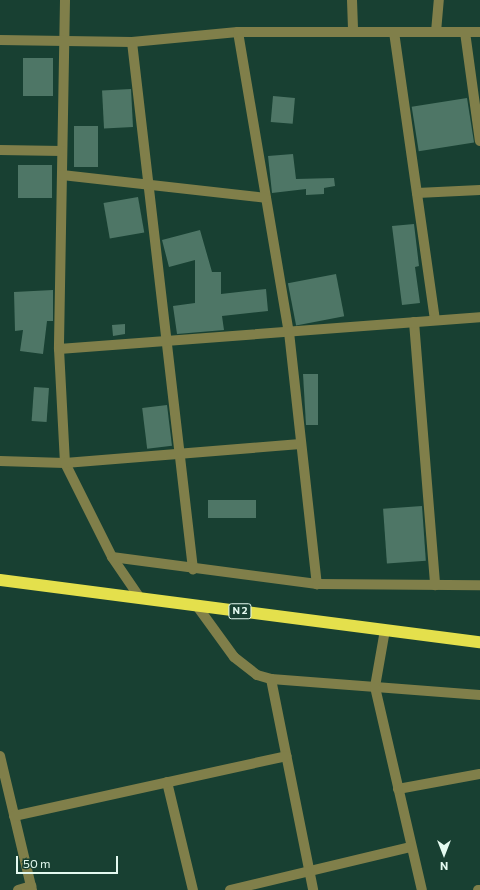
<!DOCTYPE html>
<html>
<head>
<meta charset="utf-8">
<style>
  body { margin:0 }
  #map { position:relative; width:480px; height:890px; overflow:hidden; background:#184032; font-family:Commissioner,sans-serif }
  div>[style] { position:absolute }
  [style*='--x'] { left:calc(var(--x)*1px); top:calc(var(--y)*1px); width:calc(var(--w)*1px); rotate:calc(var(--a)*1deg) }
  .building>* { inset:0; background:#4e7666; transform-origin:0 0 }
  .minor>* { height:10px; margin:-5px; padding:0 5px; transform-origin:5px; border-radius:5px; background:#807f4a }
  .highway>* { height:12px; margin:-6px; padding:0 6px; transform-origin:6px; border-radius:6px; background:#e4e04c }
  span { translate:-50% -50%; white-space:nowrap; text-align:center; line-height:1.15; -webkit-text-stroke:3px #184032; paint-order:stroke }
  .shield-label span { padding:1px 3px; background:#184032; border:1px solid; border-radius:3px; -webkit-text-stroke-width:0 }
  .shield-label { font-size:10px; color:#e4faf0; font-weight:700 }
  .north { position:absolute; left:424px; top:834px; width:40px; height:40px; -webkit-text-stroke:3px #184032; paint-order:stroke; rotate:180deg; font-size:11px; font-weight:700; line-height:16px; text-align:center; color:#e4faf0 }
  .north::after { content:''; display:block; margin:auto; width:14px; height:18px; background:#e4faf0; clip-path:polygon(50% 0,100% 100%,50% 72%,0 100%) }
  .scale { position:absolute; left:16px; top:856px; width:102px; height:18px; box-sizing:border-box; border:2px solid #e4faf0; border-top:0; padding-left:5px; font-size:12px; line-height:14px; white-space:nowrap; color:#e4faf0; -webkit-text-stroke:3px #184032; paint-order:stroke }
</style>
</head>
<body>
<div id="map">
  <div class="building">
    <i style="left:23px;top:58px;width:30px;height:38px"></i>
    <i style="left:131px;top:89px;width:38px;height:29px;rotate:87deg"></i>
    <i style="left:273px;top:96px;width:22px;height:26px;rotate:5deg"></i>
    <i style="left:467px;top:98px;width:45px;height:56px;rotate:81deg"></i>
    <i style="left:74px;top:126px;width:24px;height:41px"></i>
    <i style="clip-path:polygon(293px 154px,296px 179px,334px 178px,335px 186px,324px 188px,324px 194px,306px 195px,306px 189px,272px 193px,268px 156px)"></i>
    <i style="left:18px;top:165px;width:34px;height:33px"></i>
    <i style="left:138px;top:197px;width:36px;height:35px;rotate:80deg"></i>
    <i style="clip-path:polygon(414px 224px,419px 266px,415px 267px,420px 303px,402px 305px,392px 226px)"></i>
    <i style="clip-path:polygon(200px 230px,212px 272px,221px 272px,221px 294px,266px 289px,268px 311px,222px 316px,224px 330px,177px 334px,173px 306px,195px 303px,195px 260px,169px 267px,162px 240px)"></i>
    <i style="left:336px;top:274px;width:43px;height:49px;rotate:79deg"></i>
    <i style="clip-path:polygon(53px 290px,53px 321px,47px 321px,43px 354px,20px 351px,23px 330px,15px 331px,14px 292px)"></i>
    <i style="clip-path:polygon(125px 324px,125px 334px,113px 336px,112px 325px)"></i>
    <i style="clip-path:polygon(303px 374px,318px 374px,318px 425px,306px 425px)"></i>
    <i style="left:34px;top:387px;width:15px;height:34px;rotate:4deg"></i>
    <i style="left:167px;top:405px;width:41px;height:25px;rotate:83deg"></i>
    <i style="left:256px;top:500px;width:18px;height:48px;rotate:90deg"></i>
    <i style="left:422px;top:506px;width:55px;height:39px;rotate:86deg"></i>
  </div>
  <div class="minor">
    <i style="--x:65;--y:0;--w:349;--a:91"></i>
    <i style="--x:59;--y:349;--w:114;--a:87"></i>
    <i style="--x:65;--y:463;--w:105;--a:63.4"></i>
    <i style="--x:112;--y:557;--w:50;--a:55.7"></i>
    <i style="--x:352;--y:0;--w:32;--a:88"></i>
    <i style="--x:238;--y:32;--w:304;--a:80.4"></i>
    <i style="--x:289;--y:332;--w:254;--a:83.7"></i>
    <i style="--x:394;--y:32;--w:291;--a:81.9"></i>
    <i style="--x:436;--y:32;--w:32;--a:-85"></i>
    <i style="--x:465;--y:32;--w:110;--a:82.2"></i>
    <i style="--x:0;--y:40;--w:132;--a:0.9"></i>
    <i style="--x:132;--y:42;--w:106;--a:-5.4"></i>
    <i style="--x:238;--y:32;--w:242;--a:0"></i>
    <i style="--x:132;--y:42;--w:531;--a:83.4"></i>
    <i style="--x:0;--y:150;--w:62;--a:0.9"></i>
    <i style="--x:62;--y:175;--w:205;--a:6.4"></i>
    <i style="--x:417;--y:193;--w:63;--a:-2.7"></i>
    <i style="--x:414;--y:322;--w:264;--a:85.4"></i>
    <i style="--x:59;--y:349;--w:422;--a:-4.3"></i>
    <i style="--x:0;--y:461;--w:65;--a:1.8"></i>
    <i style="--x:65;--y:463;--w:236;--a:-4.6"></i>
    <i style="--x:112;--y:557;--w:207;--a:7.5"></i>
    <i style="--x:317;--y:584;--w:163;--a:0.4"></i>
    <i style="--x:197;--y:606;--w:63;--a:54"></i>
    <i style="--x:234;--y:657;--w:29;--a:38"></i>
    <i style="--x:257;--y:675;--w:15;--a:16"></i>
    <i style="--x:271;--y:679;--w:210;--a:4.4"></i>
    <i style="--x:385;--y:630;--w:58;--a:100"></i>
    <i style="--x:375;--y:687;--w:208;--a:77"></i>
    <i style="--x:271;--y:679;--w:215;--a:78.7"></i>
    <i style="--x:0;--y:756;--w:138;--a:76.6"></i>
    <i style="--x:167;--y:782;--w:111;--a:76.5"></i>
    <i style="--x:398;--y:789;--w:83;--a:-10.4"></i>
    <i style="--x:14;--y:816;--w:279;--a:-12.4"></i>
    <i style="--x:18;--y:890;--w:14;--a:-17"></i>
    <i style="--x:230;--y:890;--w:185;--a:-13.4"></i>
    <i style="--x:478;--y:890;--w:2;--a:0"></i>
  </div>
  <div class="highway">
    <i style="--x:0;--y:580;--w:484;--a:7.4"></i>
  </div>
  <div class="shield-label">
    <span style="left:240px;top:611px">N 2</span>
  </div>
  <div class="north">N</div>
  <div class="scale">50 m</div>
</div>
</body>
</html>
